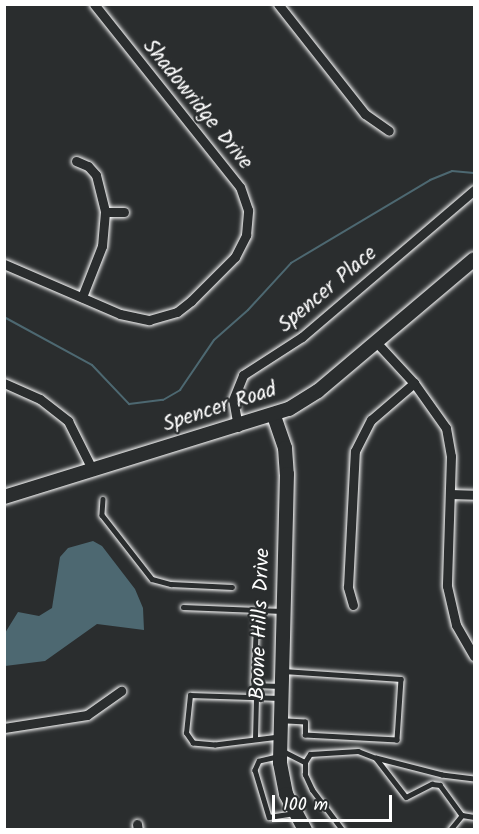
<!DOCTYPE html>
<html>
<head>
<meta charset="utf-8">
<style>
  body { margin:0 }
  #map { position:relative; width:479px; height:834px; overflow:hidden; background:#2a2d2e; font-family:Kalam,sans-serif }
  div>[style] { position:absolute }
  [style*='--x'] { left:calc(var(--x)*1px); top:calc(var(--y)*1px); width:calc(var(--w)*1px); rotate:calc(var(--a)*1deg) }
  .water>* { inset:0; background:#4d6871 }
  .stream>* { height:2px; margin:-1px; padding:0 1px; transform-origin:1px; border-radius:1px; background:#4d6871 }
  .roads { filter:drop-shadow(0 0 2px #fff) drop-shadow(0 0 2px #fff) }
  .lane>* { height:4.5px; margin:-2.25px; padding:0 2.25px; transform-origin:2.25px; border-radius:2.25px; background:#2a2d2e }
  .street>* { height:9px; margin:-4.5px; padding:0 4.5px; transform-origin:4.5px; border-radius:4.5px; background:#2a2d2e }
  .secondary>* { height:14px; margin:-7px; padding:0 7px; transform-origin:7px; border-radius:7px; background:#2a2d2e }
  span { translate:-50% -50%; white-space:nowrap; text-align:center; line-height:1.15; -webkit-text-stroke:4.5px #2a2d2e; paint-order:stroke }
  .street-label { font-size:21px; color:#fff }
  .frame { position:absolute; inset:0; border:6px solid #fff; pointer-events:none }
  .scale { position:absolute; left:272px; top:795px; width:120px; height:27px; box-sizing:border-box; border:3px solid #fff; border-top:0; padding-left:8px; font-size:18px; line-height:21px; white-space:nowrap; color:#fff; -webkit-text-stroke:4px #2a2d2e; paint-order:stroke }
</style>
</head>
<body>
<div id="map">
  <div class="water">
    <i style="clip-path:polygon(93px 541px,102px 546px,135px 589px,143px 608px,144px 630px,97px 624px,45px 661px,5px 666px,5px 633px,18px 612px,39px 616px,52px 608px,60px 557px,68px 548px)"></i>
  </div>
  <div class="stream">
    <i style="--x:4;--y:317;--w:100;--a:28.6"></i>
    <i style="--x:92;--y:365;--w:54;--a:46.5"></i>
    <i style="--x:129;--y:404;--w:34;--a:-7"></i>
    <i style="--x:163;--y:400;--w:20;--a:-30"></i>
    <i style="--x:180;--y:390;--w:60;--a:-55.8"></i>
    <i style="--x:214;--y:340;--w:45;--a:-41.4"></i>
    <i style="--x:248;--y:310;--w:64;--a:-47.5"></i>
    <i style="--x:291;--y:263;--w:162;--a:-30.8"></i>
    <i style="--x:430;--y:180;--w:24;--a:-22"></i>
    <i style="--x:452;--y:171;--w:22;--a:5"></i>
  </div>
  <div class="roads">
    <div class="lane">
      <i style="--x:103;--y:499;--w:16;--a:94"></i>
      <i style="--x:102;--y:515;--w:81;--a:52"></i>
      <i style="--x:152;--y:579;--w:20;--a:15"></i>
      <i style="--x:171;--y:584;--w:61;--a:2.8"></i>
      <i style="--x:183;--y:607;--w:99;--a:2.3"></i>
      <i style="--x:257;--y:610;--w:75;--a:92.3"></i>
      <i style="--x:254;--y:685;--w:26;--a:2"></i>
      <i style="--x:283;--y:671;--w:118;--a:3.9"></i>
      <i style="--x:401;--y:679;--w:61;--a:93.8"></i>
      <i style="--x:397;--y:740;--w:92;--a:-176.9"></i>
      <i style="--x:305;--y:735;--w:13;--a:-90"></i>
      <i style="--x:305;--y:722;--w:22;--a:-177"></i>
      <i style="--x:279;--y:737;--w:64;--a:172.9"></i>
      <i style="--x:215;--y:745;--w:22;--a:-175"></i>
      <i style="--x:193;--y:743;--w:12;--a:-125"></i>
      <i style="--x:186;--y:733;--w:38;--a:-84"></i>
      <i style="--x:190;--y:695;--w:90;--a:1.9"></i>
      <i style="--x:255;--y:739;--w:42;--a:-88.6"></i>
      <i style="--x:283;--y:751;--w:25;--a:27"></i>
      <i style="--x:277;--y:757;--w:18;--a:167"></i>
      <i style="--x:259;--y:761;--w:10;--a:114"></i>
      <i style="--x:255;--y:770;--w:49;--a:73.4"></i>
      <i style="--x:269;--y:817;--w:24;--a:-9"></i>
      <i style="--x:474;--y:779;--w:32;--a:-173"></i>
      <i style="--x:442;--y:775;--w:68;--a:-165.6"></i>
      <i style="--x:376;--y:758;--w:49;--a:52.4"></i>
      <i style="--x:406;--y:797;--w:29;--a:-27"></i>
      <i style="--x:432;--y:784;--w:8;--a:7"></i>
      <i style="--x:440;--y:785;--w:37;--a:54"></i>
      <i style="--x:462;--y:815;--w:12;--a:9"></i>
      <i style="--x:342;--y:830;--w:50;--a:-126.9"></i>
      <i style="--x:312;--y:790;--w:17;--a:-115"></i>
      <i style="--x:305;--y:775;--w:13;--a:-90"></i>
      <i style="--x:305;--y:762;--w:9;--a:-58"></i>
      <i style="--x:310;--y:754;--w:48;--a:-3.6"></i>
      <i style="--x:358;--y:751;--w:19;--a:21"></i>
      <i style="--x:450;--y:830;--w:19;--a:-51"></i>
    </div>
    <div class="street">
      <i style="--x:278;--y:4;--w:140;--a:51.7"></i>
      <i style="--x:365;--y:114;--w:29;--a:35"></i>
      <i style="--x:76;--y:161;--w:13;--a:23"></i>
      <i style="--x:88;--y:166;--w:12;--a:48"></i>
      <i style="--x:96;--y:175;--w:38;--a:76"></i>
      <i style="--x:105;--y:212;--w:34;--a:95"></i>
      <i style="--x:102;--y:246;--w:55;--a:111.4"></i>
      <i style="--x:105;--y:212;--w:19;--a:0"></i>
      <i style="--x:4;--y:264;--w:126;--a:23.3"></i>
      <i style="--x:120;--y:314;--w:30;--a:12"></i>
      <i style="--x:149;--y:320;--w:29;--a:-16"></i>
      <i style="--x:177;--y:312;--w:18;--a:-38"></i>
      <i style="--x:191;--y:301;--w:62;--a:-45"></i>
      <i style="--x:235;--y:257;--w:25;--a:-63"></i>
      <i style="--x:246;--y:235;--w:25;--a:-85"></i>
      <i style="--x:248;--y:210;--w:24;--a:-109"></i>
      <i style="--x:240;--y:187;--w:234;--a:-128.6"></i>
      <i style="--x:376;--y:342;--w:56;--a:47.2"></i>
      <i style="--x:414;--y:383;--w:55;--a:54.6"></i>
      <i style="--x:446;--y:428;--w:28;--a:80"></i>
      <i style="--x:451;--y:456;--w:130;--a:91.8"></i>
      <i style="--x:447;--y:586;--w:40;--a:77"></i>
      <i style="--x:456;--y:625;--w:36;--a:60"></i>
      <i style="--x:4;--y:383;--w:39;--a:24"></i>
      <i style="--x:40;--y:399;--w:36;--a:38"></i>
      <i style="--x:68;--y:421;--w:56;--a:63.4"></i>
      <i style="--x:238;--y:427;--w:27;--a:-100"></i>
      <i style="--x:233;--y:400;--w:27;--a:-68"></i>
      <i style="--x:243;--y:375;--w:70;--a:-32.8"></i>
      <i style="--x:302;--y:337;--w:226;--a:-40.5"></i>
      <i style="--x:450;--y:494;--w:24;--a:2"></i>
      <i style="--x:353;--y:605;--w:19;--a:-106"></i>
      <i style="--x:348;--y:587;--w:136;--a:-87.1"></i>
      <i style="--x:355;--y:451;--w:35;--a:-63"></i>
      <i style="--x:371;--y:420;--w:57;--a:-40.7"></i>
      <i style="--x:4;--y:728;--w:84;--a:-8.9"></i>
      <i style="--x:87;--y:715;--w:42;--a:-35.2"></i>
      <i style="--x:137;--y:824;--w:6;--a:81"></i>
    </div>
    <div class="secondary">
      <i style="--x:274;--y:416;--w:34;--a:71"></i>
      <i style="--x:285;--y:448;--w:26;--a:86"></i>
      <i style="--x:287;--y:474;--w:289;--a:91.4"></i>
      <i style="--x:280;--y:763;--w:32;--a:79"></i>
      <i style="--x:286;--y:794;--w:41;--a:62.2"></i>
      <i style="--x:4;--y:497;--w:298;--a:-17.2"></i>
      <i style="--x:289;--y:409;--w:34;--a:-32"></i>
      <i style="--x:318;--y:391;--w:204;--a:-40.2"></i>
    </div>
  </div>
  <div class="street-label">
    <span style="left:197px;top:105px;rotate:51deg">Shadowridge Drive</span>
    <span style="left:328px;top:290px;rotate:-40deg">Spencer Place</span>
    <span style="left:220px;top:408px;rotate:-18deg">Spencer Road</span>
    <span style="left:261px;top:624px;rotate:-88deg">Boone Hills Drive</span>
  </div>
  <div class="frame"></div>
  <div class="scale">100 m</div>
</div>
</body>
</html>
